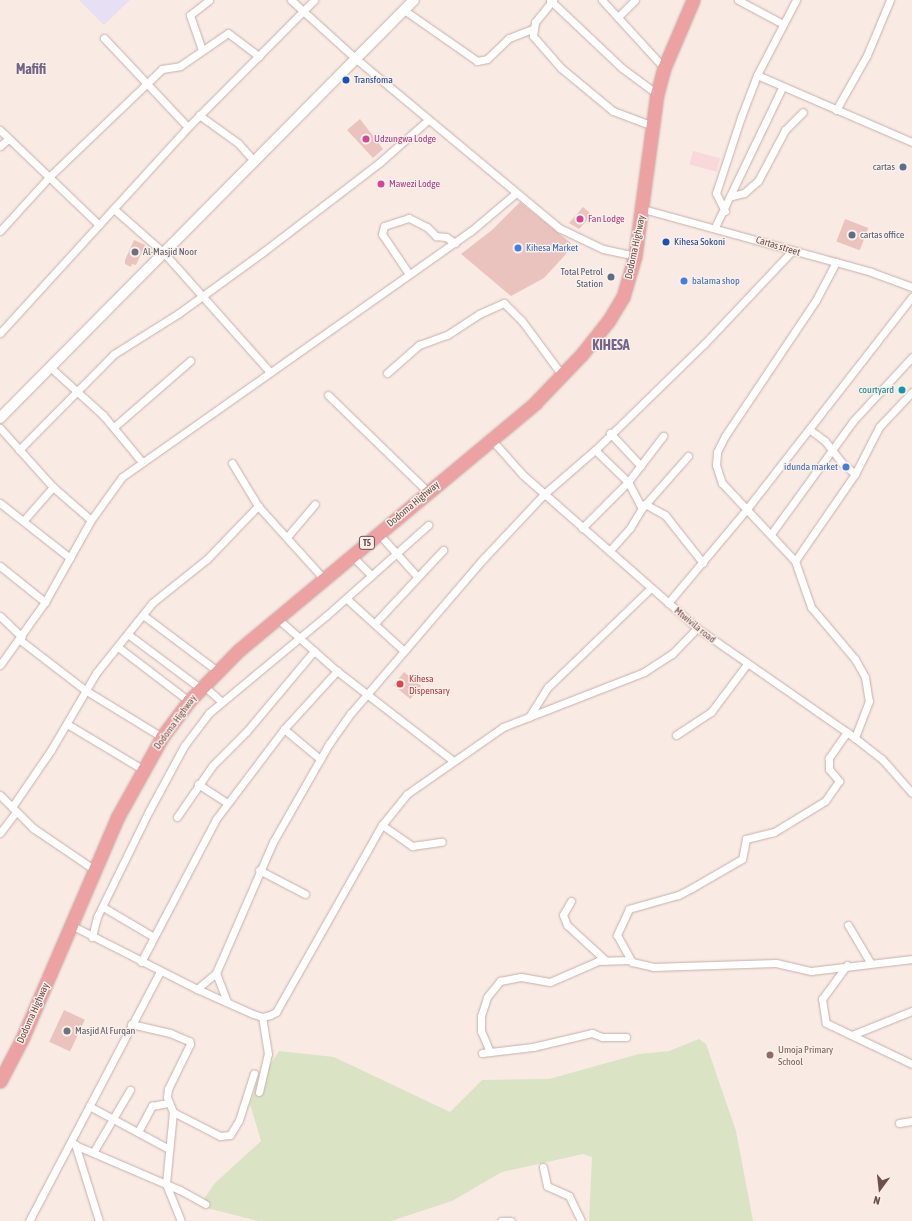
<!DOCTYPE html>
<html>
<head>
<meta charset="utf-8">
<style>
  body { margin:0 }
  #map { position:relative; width:912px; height:1221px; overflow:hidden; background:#f9eae3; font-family:"Asap Condensed",sans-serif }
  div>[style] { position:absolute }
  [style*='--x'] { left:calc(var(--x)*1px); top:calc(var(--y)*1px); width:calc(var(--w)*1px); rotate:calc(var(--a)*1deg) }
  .commercial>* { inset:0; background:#f8d8d8; transform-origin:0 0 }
  .education>* { inset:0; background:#e7e0f5 }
  .green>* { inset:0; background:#dae4c4 }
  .building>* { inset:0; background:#ebc3be; transform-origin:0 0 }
  .roads { filter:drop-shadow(0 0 1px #c8b0ab) drop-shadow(0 0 1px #c8b0ab) }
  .street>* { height:7px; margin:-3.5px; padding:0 3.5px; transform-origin:3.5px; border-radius:3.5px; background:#fff }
  .secondary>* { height:10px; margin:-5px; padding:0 5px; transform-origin:5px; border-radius:5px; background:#fff }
  .highway>* { height:13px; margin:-6.5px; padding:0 6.5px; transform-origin:6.5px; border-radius:6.5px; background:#eca1a3 }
  .dots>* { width:11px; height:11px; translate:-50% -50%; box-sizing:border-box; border:2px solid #fcefe9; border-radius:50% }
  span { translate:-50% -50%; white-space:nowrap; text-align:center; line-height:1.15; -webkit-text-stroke:3px #fcefe9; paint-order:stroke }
  .shield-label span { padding:1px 3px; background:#fcefe9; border:1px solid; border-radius:3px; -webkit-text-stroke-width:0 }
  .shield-label { font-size:9px; color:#6e4f4c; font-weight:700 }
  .transit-label { font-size:10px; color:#164399 }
  .left { translate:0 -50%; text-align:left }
  .hotel-label { font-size:10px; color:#b23c85 }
  .service-label { font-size:10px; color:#4e5e75 }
  .right { translate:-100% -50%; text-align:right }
  .street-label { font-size:10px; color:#6e4f4c }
  .shop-label { font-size:10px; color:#366cbe }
  .worship-label { font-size:10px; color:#5b616d }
  .culture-label { font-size:10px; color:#0d838f }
  .health-label { font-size:10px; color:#be3a42 }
  .education-label { font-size:10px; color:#785e54 }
  .district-label { font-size:14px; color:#73658a; font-weight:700 }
  .north { position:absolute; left:860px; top:1169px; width:40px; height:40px; -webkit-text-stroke:3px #fcefe9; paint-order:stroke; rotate:195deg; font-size:11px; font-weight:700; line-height:16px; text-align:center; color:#6e4f4c }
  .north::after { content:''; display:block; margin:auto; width:14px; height:18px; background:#6e4f4c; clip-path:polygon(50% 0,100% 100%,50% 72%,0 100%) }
</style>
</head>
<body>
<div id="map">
  <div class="commercial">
    <i style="left:693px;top:151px;width:28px;height:14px;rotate:15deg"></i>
  </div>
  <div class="education">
    <i style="clip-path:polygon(79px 0,130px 0,104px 25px)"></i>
  </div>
  <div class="green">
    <i style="clip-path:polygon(699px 1039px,706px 1044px,736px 1131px,753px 1221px,589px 1221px,592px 1157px,583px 1154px,502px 1172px,452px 1201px,391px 1221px,258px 1221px,199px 1206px,215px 1183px,261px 1141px,250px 1104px,257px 1084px,279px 1051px,334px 1057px,450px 1112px,482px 1080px,549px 1079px,639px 1054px,669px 1051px)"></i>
  </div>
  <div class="building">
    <i style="clip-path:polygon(360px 119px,383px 149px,373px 158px,347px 130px)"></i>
    <i style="clip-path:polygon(520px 202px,571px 243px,566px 254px,544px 278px,511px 296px,461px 254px,492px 230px)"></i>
    <i style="clip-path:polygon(583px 207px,592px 215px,579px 229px,569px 223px)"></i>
    <i style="left:845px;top:219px;width:25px;height:24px;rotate:21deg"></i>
    <i style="clip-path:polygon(134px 240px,145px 245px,136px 265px,132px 264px,131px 267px,125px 264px,125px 260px)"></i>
    <i style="left:404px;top:672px;width:22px;height:17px;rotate:39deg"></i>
    <i style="left:64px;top:1010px;width:23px;height:35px;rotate:25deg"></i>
  </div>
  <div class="roads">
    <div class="street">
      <i style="--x:291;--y:0;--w:86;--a:42.2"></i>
      <i style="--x:355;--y:58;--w:266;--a:39.8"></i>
      <i style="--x:559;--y:228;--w:49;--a:25.5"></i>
      <i style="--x:603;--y:249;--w:33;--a:12"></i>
      <i style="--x:550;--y:0;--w:99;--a:43.4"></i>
      <i style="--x:622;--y:68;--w:44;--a:36.6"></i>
      <i style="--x:553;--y:0;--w:28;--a:129"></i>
      <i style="--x:535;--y:22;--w:14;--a:98"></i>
      <i style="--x:533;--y:36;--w:43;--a:48.8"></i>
      <i style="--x:561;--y:68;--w:67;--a:39.6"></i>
      <i style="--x:613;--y:111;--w:43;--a:20.6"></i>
      <i style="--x:602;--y:0;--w:92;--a:47.6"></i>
      <i style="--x:738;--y:0;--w:51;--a:28.1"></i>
      <i style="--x:404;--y:10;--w:89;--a:34.9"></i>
      <i style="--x:477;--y:61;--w:10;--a:-11"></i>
      <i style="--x:487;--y:59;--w:30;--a:-44"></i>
      <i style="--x:509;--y:38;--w:25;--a:-21"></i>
      <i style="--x:618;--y:17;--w:24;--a:-45"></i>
      <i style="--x:104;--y:38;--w:122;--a:46.7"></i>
      <i style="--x:202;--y:50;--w:37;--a:-109"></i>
      <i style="--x:190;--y:15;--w:24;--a:-38"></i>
      <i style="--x:757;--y:75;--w:169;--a:23.4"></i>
      <i style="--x:836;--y:110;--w:63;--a:-60.6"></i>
      <i style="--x:867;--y:55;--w:60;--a:-67.3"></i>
      <i style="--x:199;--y:115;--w:48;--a:35.7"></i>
      <i style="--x:238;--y:143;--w:25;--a:48"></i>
      <i style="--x:0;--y:130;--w:137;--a:43.8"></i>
      <i style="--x:0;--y:146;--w:11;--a:-41"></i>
      <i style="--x:732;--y:196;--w:12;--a:-14"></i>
      <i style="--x:744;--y:193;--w:18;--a:-41"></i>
      <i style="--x:758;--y:181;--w:58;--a:-62.1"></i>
      <i style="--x:785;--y:130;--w:25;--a:-45"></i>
      <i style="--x:643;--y:209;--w:237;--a:15.4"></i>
      <i style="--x:871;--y:272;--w:44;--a:20.1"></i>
      <i style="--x:115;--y:210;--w:65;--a:41.3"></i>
      <i style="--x:164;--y:253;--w:159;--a:48.3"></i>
      <i style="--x:725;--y:211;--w:20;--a:-117"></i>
      <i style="--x:716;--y:193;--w:80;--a:-71.8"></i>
      <i style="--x:741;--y:117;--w:45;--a:-69.1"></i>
      <i style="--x:757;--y:75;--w:85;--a:-62.5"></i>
      <i style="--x:715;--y:227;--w:154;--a:-64.3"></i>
      <i style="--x:0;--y:231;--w:74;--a:-47.7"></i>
      <i style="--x:50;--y:176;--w:155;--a:-43.7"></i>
      <i style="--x:162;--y:69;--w:18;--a:-9"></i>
      <i style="--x:180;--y:66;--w:58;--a:-34.5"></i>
      <i style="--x:228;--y:33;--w:39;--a:37"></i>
      <i style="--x:836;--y:262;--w:43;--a:117.8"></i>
      <i style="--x:816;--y:300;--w:164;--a:123.8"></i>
      <i style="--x:725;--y:436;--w:18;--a:117"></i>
      <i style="--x:717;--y:452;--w:13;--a:94"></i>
      <i style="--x:716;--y:465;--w:19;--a:72"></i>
      <i style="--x:722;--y:483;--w:107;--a:46.9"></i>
      <i style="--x:795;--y:561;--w:49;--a:70.8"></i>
      <i style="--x:811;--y:607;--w:68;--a:49.8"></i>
      <i style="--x:855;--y:659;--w:21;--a:61"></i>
      <i style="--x:865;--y:677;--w:24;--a:81"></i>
      <i style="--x:869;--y:701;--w:40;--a:111"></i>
      <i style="--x:409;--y:274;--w:48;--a:-124"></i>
      <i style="--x:382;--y:234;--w:8;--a:-76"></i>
      <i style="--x:384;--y:226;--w:26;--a:-18"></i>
      <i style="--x:409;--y:218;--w:20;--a:27"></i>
      <i style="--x:427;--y:227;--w:13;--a:45"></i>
      <i style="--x:436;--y:236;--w:10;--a:6"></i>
      <i style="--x:446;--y:237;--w:11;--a:34"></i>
      <i style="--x:0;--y:333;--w:279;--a:-47.6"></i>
      <i style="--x:188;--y:127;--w:179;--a:-45.2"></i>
      <i style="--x:50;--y:367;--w:72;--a:42.2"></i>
      <i style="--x:103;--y:415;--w:61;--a:50.3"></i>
      <i style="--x:387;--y:373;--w:43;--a:-41.2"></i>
      <i style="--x:419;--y:345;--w:30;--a:-20"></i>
      <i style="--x:447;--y:335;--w:38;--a:-33"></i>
      <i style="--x:479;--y:314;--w:27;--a:-24"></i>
      <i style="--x:504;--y:303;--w:25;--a:45"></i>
      <i style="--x:522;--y:321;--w:67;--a:53.5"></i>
      <i style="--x:328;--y:395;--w:138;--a:44.1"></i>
      <i style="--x:114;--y:427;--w:101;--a:-41"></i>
      <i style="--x:0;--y:428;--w:79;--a:48.1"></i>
      <i style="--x:53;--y:487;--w:50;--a:41"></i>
      <i style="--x:809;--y:429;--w:20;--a:37"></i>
      <i style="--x:825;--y:441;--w:28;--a:52"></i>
      <i style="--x:842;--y:463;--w:17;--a:40"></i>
      <i style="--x:610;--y:433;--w:45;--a:46.8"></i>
      <i style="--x:491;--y:439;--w:48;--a:48.4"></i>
      <i style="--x:523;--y:475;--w:232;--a:41.3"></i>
      <i style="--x:697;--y:628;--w:193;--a:34.8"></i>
      <i style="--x:855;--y:738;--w:34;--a:38"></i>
      <i style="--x:882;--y:759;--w:45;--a:48.6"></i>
      <i style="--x:19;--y:450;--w:135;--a:-45.3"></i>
      <i style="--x:114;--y:354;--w:77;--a:-32.2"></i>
      <i style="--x:179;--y:313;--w:104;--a:-36"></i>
      <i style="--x:263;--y:252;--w:146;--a:-37.5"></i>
      <i style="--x:379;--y:163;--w:65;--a:-41.3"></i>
      <i style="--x:595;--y:450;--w:46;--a:44.1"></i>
      <i style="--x:628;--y:482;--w:30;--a:62"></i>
      <i style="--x:642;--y:508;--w:23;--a:121"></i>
      <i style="--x:630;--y:528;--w:31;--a:132"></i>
      <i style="--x:232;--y:463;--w:50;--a:58.8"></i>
      <i style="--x:258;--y:506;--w:97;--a:47.9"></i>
      <i style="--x:0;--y:503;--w:89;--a:38.2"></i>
      <i style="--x:645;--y:504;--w:23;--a:29"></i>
      <i style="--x:665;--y:515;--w:61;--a:51.6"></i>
      <i style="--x:643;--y:507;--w:68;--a:-48.6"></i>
      <i style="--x:24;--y:520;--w:44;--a:-48.7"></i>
      <i style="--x:582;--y:528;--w:65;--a:-45"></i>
      <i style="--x:628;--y:482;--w:58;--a:-52.7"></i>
      <i style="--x:378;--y:533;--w:57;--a:47.9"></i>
      <i style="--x:771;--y:534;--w:140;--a:-54"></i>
      <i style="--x:853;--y:421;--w:87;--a:-47.3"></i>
      <i style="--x:287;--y:537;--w:43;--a:-49.7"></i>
      <i style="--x:351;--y:555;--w:28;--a:45"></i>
      <i style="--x:795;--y:561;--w:106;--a:-55.4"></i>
      <i style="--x:855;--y:474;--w:53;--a:-62.9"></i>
      <i style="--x:879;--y:427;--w:48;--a:-46.7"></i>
      <i style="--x:0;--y:566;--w:58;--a:38.7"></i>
      <i style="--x:347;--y:599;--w:77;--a:42.4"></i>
      <i style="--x:668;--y:603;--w:121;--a:-50"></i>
      <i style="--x:746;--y:510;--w:270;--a:-52.1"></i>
      <i style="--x:143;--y:615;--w:91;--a:37"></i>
      <i style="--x:0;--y:616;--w:30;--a:44"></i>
      <i style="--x:277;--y:618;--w:80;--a:41.5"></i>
      <i style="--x:337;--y:671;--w:145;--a:37.7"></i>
      <i style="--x:375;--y:623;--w:100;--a:-47"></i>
      <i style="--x:129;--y:635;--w:89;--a:36.7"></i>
      <i style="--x:20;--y:640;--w:82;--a:37.6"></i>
      <i style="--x:85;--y:690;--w:90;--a:31.4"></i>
      <i style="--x:118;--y:647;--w:89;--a:37.3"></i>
      <i style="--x:0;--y:665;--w:77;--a:-54.5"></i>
      <i style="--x:45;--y:602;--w:94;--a:-60.7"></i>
      <i style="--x:91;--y:520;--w:53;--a:-54.2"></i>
      <i style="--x:122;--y:477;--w:427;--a:-35.2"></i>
      <i style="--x:471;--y:231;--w:59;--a:-40.2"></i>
      <i style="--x:203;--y:685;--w:25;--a:42"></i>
      <i style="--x:529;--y:717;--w:36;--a:-58"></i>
      <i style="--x:548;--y:687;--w:143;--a:-43.9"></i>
      <i style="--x:67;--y:724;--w:90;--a:30.9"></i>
      <i style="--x:284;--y:729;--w:47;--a:39.8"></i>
      <i style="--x:847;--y:732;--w:32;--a:125"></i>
      <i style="--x:829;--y:758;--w:11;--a:90"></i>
      <i style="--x:829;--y:769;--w:16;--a:50"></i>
      <i style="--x:839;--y:781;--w:24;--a:125"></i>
      <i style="--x:825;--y:801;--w:60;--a:148.7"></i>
      <i style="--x:774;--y:832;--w:29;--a:166"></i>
      <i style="--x:746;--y:839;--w:20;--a:101"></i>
      <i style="--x:742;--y:859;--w:58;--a:149.9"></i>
      <i style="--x:692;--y:888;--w:16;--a:153"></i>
      <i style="--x:678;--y:895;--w:51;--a:164.1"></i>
      <i style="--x:629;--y:909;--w:29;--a:115"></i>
      <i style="--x:617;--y:935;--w:31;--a:61"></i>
      <i style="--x:632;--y:962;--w:22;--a:13"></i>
      <i style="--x:653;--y:967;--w:123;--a:-1.9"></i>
      <i style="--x:776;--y:963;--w:36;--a:13"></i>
      <i style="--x:811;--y:971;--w:102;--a:-6.8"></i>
      <i style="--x:676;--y:735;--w:42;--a:-33.3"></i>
      <i style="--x:711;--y:712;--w:60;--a:-53.1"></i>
      <i style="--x:198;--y:784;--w:35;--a:33"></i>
      <i style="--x:0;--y:795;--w:47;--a:45"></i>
      <i style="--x:33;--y:828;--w:75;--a:34.1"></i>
      <i style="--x:12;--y:807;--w:69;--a:-55.6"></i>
      <i style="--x:51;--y:750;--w:89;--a:-59.7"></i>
      <i style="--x:96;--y:673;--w:90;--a:-51.3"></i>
      <i style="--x:152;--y:603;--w:70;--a:-38.7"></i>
      <i style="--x:207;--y:559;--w:74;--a:-46.1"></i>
      <i style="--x:177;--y:817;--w:62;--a:-55.5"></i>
      <i style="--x:212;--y:766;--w:48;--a:-45"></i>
      <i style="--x:246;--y:732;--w:106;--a:-50"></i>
      <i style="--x:382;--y:825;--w:37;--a:35"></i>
      <i style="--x:412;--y:846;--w:30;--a:-8"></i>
      <i style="--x:0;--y:833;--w:26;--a:-53"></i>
      <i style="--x:259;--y:870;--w:52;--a:27.6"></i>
      <i style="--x:571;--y:901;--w:16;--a:120"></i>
      <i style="--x:563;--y:915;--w:11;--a:68"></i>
      <i style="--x:567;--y:925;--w:52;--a:42.6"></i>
      <i style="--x:103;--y:907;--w:57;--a:30.6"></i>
      <i style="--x:71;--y:925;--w:141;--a:26.9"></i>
      <i style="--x:197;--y:989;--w:61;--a:24.1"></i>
      <i style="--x:253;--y:1014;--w:9;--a:18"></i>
      <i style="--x:262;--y:1017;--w:8;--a:-14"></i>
      <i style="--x:270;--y:1015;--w:7;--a:-27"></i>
      <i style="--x:276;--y:1012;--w:215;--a:-60.5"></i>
      <i style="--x:382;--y:825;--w:40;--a:-51"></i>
      <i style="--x:407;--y:794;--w:117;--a:-34.9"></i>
      <i style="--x:503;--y:727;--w:151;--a:-21.3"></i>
      <i style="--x:644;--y:672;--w:33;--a:-33"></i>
      <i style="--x:672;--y:654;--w:36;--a:-46"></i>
      <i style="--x:848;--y:925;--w:43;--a:59.3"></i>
      <i style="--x:92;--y:937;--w:21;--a:-76"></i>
      <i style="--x:97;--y:917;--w:118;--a:-63.9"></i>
      <i style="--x:149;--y:811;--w:74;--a:-61.7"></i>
      <i style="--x:184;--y:746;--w:41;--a:-52.9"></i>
      <i style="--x:209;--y:713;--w:152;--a:-39.7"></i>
      <i style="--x:326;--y:616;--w:137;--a:-41.7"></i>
      <i style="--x:141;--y:962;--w:161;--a:-62.3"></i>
      <i style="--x:216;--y:819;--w:113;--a:-52.9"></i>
      <i style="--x:284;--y:729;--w:79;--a:-47.6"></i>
      <i style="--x:847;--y:965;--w:42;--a:126.3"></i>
      <i style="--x:822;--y:999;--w:24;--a:81"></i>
      <i style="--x:826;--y:1023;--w:95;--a:25.5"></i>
      <i style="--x:216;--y:973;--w:31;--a:69"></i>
      <i style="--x:197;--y:989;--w:25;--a:-40"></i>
      <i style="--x:216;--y:973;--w:143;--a:-66.5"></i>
      <i style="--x:273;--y:842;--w:113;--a:-60.3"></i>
      <i style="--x:329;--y:744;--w:38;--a:-55"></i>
      <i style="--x:351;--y:713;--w:204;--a:-49.4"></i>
      <i style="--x:484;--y:558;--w:88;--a:-46.8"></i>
      <i style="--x:544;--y:494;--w:67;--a:-40.8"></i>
      <i style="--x:595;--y:450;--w:152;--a:-44.2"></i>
      <i style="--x:704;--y:344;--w:128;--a:-46.6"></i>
      <i style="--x:131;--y:1024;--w:40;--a:13"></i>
      <i style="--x:170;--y:1033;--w:21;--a:23"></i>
      <i style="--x:189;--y:1041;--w:3;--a:72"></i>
      <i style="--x:190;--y:1044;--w:50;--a:116.1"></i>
      <i style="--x:168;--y:1089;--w:8;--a:97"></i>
      <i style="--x:167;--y:1097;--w:16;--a:68"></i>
      <i style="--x:173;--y:1112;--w:72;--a:95.6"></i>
      <i style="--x:166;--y:1184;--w:40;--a:68"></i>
      <i style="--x:852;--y:1035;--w:65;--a:-21.8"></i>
      <i style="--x:490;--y:1052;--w:23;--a:-113"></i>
      <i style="--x:481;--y:1031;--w:15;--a:-90"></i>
      <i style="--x:481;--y:1016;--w:20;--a:-72"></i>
      <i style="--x:487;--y:997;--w:21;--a:-51"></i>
      <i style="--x:500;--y:981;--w:21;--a:-11"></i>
      <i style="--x:521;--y:977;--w:29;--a:10"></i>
      <i style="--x:550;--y:982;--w:52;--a:-23.6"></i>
      <i style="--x:598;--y:961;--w:32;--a:-2"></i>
      <i style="--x:482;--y:1053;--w:51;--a:-6.7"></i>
      <i style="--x:533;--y:1047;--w:61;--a:-13.3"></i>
      <i style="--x:592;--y:1033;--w:11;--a:22"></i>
      <i style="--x:602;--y:1037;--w:24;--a:0"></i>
      <i style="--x:259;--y:1092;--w:39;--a:-77"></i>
      <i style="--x:268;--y:1054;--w:37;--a:-99"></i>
      <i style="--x:89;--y:1106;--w:91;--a:28.3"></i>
      <i style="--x:173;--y:1112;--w:53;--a:27.1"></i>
      <i style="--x:220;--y:1136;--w:10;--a:-6"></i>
      <i style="--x:230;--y:1135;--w:17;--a:-59"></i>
      <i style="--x:239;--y:1120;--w:49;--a:-72.3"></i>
      <i style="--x:899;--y:1123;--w:13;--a:-9"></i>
      <i style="--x:138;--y:1132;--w:30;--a:-62"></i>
      <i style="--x:152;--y:1106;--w:16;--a:-11"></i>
      <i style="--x:75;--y:1144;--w:81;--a:72.7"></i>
      <i style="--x:75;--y:1145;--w:114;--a:23.2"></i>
      <i style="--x:180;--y:1190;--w:29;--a:29"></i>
      <i style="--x:94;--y:1151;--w:71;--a:-59.5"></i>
      <i style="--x:543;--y:1167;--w:19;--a:78"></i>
      <i style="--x:547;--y:1186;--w:24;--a:24"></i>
      <i style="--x:569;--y:1196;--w:28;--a:64"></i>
      <i style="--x:29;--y:1221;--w:282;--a:-62.3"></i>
      <i style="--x:501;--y:1221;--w:10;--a:0"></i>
    </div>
    <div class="secondary">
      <i style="--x:0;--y:418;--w:588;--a:-45.28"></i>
    </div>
    <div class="highway">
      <i style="--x:0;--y:1081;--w:47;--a:-62.4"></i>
      <i style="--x:22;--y:1039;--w:241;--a:-66.7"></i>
      <i style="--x:117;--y:818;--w:93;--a:-60.9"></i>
      <i style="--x:162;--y:737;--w:45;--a:-53.1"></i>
      <i style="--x:189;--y:701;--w:71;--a:-45.6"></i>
      <i style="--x:239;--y:650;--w:386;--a:-39.8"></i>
      <i style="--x:535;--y:403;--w:68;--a:-46.2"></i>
      <i style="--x:582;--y:354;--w:43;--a:-51.5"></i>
      <i style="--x:609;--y:320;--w:27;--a:-59"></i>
      <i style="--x:623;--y:297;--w:43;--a:-73.7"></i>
      <i style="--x:635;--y:256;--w:163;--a:-82.3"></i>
      <i style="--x:657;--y:94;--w:27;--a:-75"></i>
      <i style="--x:664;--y:68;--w:74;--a:-66.9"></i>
    </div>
  </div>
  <div class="dots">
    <i style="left:346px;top:80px;background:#1a4fb4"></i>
    <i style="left:366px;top:139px;background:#d1479c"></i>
    <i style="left:903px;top:167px;background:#5c6f8a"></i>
    <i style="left:381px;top:184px;background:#d1479c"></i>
    <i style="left:580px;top:219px;background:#d1479c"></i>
    <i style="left:852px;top:235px;background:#5c6f8a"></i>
    <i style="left:666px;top:242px;background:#1a4fb4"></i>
    <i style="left:518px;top:248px;background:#3f7fe0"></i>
    <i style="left:135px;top:252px;background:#6b7280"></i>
    <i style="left:611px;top:277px;background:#5c6f8a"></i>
    <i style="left:684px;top:281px;background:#3f7fe0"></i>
    <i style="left:902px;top:390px;background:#0f9aa8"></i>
    <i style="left:846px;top:467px;background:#3f7fe0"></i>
    <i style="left:400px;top:684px;background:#e0444e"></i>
    <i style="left:67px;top:1031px;background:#6b7280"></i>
    <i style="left:770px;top:1055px;background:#8d6e63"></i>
  </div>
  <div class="shield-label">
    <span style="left:367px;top:543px">T5</span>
  </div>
  <div class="transit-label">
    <span class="left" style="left:354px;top:80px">Transfoma</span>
    <span class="left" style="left:674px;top:242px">Kihesa Sokoni</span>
  </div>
  <div class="hotel-label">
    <span class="left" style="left:374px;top:139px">Udzungwa Lodge</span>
    <span class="left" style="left:389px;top:184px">Mawezi Lodge</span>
    <span class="left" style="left:588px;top:219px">Fan Lodge</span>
  </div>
  <div class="service-label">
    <span class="right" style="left:895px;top:167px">cartas</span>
    <span class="left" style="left:860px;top:235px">cartas office</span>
    <span class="right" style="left:603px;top:277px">Total Petrol<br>Station</span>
  </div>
  <div class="street-label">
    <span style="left:778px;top:246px;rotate:17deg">Cartas street</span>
    <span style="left:635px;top:247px;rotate:-78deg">Dodoma Highway</span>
    <span style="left:413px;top:504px;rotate:-40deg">Dodoma Highway</span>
    <span style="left:695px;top:625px;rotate:39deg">Mtwivila road</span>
    <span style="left:175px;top:722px;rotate:-54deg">Dodoma Highway</span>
    <span style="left:33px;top:1013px;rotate:-66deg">Dodoma Highway</span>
  </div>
  <div class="shop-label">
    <span class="left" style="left:526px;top:248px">Kihesa Market</span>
    <span class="left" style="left:692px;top:281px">balama shop</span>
    <span class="right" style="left:838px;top:467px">idunda market</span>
  </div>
  <div class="worship-label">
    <span class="left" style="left:143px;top:252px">Al-Masjid Noor</span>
    <span class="left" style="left:75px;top:1031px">Masjid Al Furqan</span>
  </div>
  <div class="culture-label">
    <span class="right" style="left:894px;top:390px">courtyard</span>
  </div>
  <div class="health-label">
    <span class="left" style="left:409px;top:684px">Kihesa<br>Dispensary</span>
  </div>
  <div class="education-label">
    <span class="left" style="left:778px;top:1055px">Umoja Primary<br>School</span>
  </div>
  <div class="district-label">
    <span style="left:31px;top:69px">Mafifi</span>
    <span style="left:611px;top:345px">KIHESA</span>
  </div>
  <div class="north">N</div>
</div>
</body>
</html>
